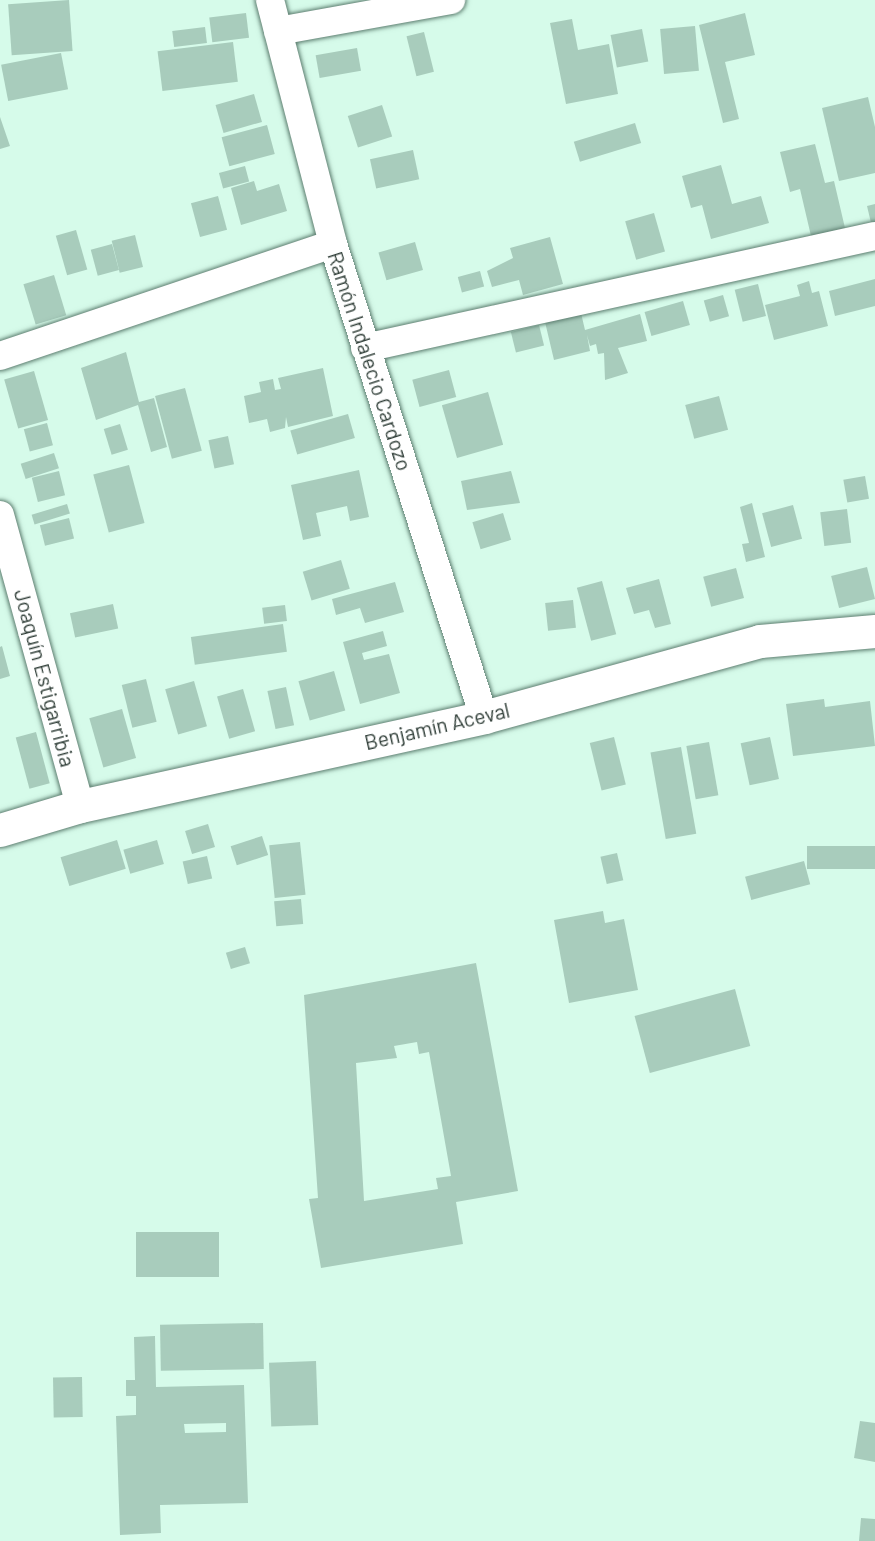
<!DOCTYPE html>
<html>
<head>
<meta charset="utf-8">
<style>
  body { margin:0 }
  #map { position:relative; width:875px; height:1541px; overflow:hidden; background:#d6fbea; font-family:Barlow,sans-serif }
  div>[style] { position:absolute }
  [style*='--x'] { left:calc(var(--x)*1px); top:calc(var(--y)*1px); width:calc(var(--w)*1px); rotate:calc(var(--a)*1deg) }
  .building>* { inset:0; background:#a8ccbc; transform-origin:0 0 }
  .roads { filter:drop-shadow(0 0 2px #5d7e70) drop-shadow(0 0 2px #5d7e70) }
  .minor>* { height:28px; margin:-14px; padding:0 14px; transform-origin:14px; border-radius:14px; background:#fff }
  .tertiary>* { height:33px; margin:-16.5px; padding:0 16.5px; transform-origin:16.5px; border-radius:16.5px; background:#fff }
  span { translate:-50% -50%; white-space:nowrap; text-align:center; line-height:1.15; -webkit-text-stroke:4.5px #fff; paint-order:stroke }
  .street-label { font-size:21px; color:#32403a }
</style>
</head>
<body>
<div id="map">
  <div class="building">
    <i style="left:69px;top:0;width:51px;height:61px;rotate:86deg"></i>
    <i style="left:246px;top:13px;width:25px;height:37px;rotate:83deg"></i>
    <i style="clip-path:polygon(745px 13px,755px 55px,725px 62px,739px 119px,723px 123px,699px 25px)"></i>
    <i style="clip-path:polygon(572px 19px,578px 50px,609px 44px,618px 94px,566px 104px,550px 23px)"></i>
    <i style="left:695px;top:26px;width:45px;height:35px;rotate:85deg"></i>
    <i style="left:205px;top:27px;width:16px;height:33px;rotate:83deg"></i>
    <i style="left:642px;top:29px;width:33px;height:32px;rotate:79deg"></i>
    <i style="left:424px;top:32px;width:41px;height:18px;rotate:76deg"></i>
    <i style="left:233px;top:42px;width:40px;height:76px;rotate:83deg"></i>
    <i style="left:357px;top:48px;width:23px;height:42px;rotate:80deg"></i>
    <i style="left:61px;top:53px;width:37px;height:61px;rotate:79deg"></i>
    <i style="left:254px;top:94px;width:29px;height:40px;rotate:74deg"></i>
    <i style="clip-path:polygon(868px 97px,875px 127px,875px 173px,839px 181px,822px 108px)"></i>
    <i style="left:382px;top:105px;width:33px;height:36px;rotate:72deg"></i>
    <i style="clip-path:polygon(0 117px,10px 146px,0 149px)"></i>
    <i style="left:635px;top:123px;width:21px;height:64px;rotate:73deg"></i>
    <i style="left:267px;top:125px;width:30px;height:47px;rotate:75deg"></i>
    <i style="clip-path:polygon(815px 144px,825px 183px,834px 181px,845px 228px,811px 236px,800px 189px,790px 192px,780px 152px)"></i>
    <i style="left:413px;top:150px;width:30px;height:44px;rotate:78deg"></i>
    <i style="clip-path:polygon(721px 165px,732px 204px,761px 196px,769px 223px,711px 239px,702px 205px,691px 208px,682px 176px)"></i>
    <i style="left:245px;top:166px;width:16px;height:27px;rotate:75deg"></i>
    <i style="clip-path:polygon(254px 181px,257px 191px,279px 184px,287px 211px,241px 225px,231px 188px)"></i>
    <i style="left:218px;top:196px;width:35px;height:28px;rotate:75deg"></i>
    <i style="clip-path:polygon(875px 204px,875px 226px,872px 227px,867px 206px)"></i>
    <i style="left:654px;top:213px;width:40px;height:30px;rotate:74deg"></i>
    <i style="left:76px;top:230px;width:41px;height:21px;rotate:74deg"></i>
    <i style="left:135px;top:235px;width:33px;height:24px;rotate:76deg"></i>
    <i style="clip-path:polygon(550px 237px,563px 284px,523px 295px,519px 280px,492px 287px,487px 271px,513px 258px,510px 248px)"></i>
    <i style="left:415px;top:242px;width:29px;height:38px;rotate:74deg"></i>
    <i style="left:112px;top:244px;width:27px;height:22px;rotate:75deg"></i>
    <i style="left:480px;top:271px;width:16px;height:23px;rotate:75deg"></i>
    <i style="left:54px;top:275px;width:42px;height:32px;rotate:73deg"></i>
    <i style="clip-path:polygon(875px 279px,875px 306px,835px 316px,829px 291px)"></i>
    <i style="clip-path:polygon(809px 281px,812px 293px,819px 291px,828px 326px,774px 340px,765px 305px,800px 296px,797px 285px)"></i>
    <i style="left:758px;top:284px;width:33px;height:24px;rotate:76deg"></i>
    <i style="left:723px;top:295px;width:22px;height:20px;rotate:74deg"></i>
    <i style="left:683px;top:301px;width:25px;height:40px;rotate:74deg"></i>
    <i style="clip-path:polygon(581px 313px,585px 330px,640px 314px,647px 341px,618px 348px,628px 373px,605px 380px,604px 353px,598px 354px,596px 344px,590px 346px,587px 335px,590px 351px,554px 360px,545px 322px)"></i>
    <i style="left:539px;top:325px;width:21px;height:29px;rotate:76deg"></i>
    <i style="clip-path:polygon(126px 352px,139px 402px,154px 398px,167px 447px,151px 452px,138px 405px,96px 420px,81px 368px)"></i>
    <i style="clip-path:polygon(323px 368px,333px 416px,288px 427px,286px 417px,285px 428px,270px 432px,267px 419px,249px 423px,244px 396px,261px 392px,259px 382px,273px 379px,275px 390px,281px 389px,278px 378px)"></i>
    <i style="left:449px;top:370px;width:28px;height:38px;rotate:75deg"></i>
    <i style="left:34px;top:371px;width:51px;height:31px;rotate:74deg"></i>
    <i style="left:185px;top:388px;width:65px;height:31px;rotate:75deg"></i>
    <i style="left:488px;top:392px;width:55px;height:48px;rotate:74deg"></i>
    <i style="left:719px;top:396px;width:35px;height:35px;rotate:75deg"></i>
    <i style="left:348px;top:414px;width:25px;height:60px;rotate:74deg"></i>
    <i style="left:47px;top:423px;width:23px;height:24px;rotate:75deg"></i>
    <i style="left:120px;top:424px;width:27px;height:17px;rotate:73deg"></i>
    <i style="left:228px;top:436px;width:29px;height:20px;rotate:78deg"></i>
    <i style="left:54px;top:453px;width:16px;height:35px;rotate:72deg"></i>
    <i style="left:129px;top:465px;width:60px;height:37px;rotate:75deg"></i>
    <i style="clip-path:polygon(359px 470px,369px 517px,350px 521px,347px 506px,316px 513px,321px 536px,303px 540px,291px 485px)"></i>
    <i style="left:59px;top:471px;width:25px;height:28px;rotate:76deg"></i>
    <i style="clip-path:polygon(511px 471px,520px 503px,467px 510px,461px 481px)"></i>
    <i style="left:865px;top:476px;width:23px;height:22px;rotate:80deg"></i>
    <i style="clip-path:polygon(752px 503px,765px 557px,746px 562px,742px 544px,749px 543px,740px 507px)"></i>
    <i style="left:67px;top:504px;width:10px;height:37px;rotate:73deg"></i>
    <i style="left:793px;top:505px;width:35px;height:32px;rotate:75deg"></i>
    <i style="left:847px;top:509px;width:34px;height:27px;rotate:83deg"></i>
    <i style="left:503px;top:513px;width:28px;height:32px;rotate:73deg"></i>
    <i style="left:69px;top:518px;width:21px;height:30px;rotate:76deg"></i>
    <i style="left:341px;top:560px;width:30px;height:40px;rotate:73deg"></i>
    <i style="left:867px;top:567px;width:33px;height:37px;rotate:76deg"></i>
    <i style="left:736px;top:568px;width:31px;height:34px;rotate:75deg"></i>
    <i style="clip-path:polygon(659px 579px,671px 624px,655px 628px,649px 610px,634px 614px,626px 588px)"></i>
    <i style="left:602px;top:581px;width:55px;height:26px;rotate:75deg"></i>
    <i style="clip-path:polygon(395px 582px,404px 612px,365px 623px,360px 608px,336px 615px,332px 599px)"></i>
    <i style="left:573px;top:600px;width:28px;height:28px;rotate:84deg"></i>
    <i style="left:113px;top:604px;width:25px;height:44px;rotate:78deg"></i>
    <i style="left:285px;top:605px;width:16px;height:23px;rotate:83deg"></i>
    <i style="left:283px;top:624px;width:28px;height:93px;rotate:82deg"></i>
    <i style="clip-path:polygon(383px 631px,387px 646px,362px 653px,364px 660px,389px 654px,400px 693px,360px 704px,343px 642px)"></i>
    <i style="clip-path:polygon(2px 646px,10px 676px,0 679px,0 647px)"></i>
    <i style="left:334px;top:671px;width:41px;height:37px;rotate:74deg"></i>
    <i style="left:146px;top:679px;width:44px;height:25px;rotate:76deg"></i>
    <i style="left:194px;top:681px;width:47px;height:30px;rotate:74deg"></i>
    <i style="left:286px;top:687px;width:39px;height:19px;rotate:78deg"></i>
    <i style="left:243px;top:689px;width:44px;height:27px;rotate:74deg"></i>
    <i style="clip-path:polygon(824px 699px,825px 707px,870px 701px,875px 746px,793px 756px,786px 704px)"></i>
    <i style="left:122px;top:709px;width:51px;height:34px;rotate:74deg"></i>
    <i style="left:36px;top:732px;width:53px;height:21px;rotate:75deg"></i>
    <i style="left:614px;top:737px;width:49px;height:25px;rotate:76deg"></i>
    <i style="left:770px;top:737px;width:43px;height:30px;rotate:78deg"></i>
    <i style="left:709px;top:742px;width:54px;height:23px;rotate:80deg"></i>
    <i style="left:681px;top:747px;width:88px;height:31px;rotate:80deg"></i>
    <i style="left:208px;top:824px;width:24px;height:24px;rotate:73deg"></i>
    <i style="left:262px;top:836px;width:20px;height:33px;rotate:72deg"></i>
    <i style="left:117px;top:840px;width:30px;height:59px;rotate:73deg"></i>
    <i style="left:157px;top:840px;width:25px;height:35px;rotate:74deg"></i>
    <i style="left:300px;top:842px;width:53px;height:31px;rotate:84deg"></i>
    <i style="left:875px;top:846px;width:23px;height:68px;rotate:90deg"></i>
    <i style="left:617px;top:853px;width:28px;height:17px;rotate:77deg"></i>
    <i style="left:207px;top:856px;width:23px;height:25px;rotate:77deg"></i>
    <i style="left:804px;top:861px;width:24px;height:61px;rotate:75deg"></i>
    <i style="left:301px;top:899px;width:25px;height:27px;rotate:85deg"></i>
    <i style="clip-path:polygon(603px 911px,605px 923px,624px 919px,638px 990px,569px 1003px,554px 920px)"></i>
    <i style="left:245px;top:947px;width:17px;height:20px;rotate:73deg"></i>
    <i style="clip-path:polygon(evenodd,476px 963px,518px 1191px,456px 1202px,463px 1244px,321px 1268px,309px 1199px,318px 1198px,304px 995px,476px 963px,417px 1042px,419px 1054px,429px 1052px,451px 1176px,436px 1178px,438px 1189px,364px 1201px,356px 1063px,397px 1058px,394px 1046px,417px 1042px)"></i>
    <i style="left:735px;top:989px;width:59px;height:104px;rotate:75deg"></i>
    <i style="left:136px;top:1232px;width:83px;height:45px"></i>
    <i style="left:263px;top:1323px;width:46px;height:103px;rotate:89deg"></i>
    <i style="clip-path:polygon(evenodd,155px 1336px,156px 1387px,244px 1385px,248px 1503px,160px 1505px,161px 1533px,120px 1535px,116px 1416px,136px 1415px,136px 1396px,126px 1396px,126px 1380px,135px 1380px,134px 1337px,155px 1336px,226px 1423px,226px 1432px,185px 1433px,184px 1424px,226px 1423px)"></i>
    <i style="left:316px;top:1361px;width:64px;height:47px;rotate:88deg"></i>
    <i style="left:82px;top:1377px;width:40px;height:29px;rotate:89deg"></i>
    <i style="clip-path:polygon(860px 1421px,875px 1423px,875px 1462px,854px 1458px)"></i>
    <i style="clip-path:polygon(861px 1518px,875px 1519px,875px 1541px,859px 1541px)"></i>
  </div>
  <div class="roads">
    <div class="minor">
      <i style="--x:270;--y:0;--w:252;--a:75.5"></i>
      <i style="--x:333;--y:244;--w:497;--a:72.3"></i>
      <i style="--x:278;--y:31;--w:176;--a:-10.2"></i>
      <i style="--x:365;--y:348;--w:522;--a:-12.39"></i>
      <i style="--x:0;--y:356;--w:351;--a:-18.6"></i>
      <i style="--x:0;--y:515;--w:302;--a:74.6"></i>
    </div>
    <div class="tertiary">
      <i style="--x:0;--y:830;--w:84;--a:-16.7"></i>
      <i style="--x:80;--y:806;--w:414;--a:-12.4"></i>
      <i style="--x:484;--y:717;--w:286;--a:-15.4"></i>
      <i style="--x:760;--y:641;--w:115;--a:-5"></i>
    </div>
  </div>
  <div class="street-label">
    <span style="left:370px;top:361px;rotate:72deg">Ramón Indalecio Cardozo</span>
    <span style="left:45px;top:678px;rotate:75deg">Joaquín Estigarribia</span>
    <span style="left:437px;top:726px;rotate:-13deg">Benjamín Aceval</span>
  </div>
</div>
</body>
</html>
